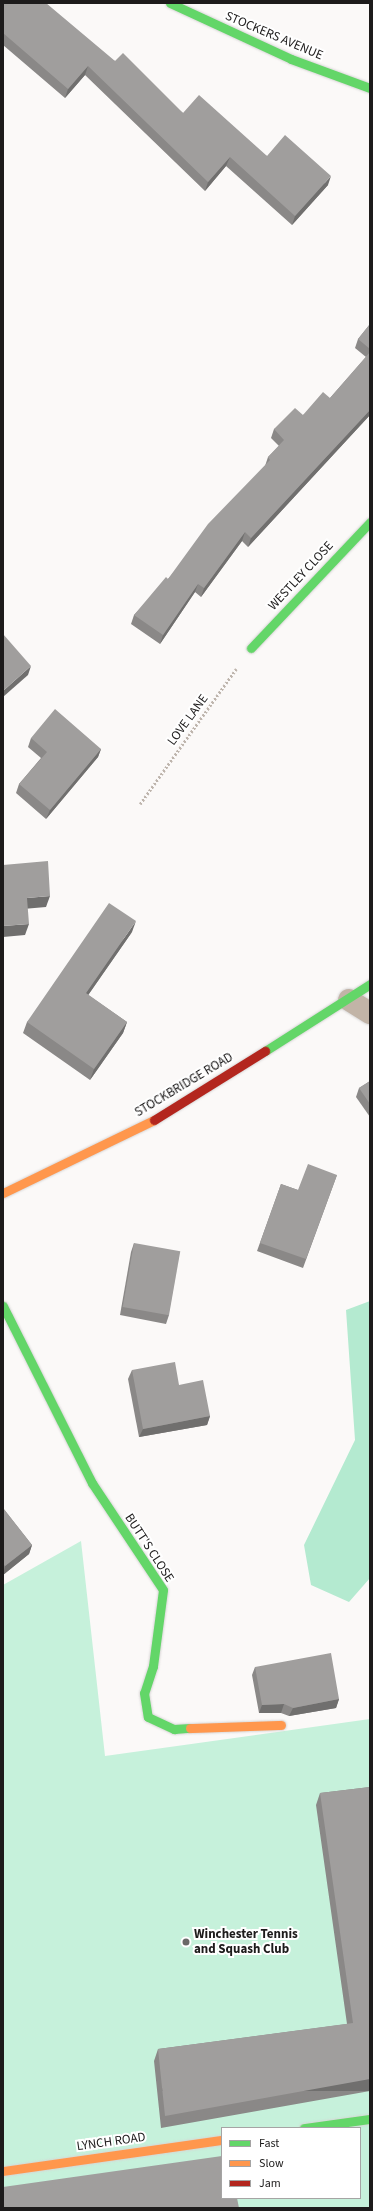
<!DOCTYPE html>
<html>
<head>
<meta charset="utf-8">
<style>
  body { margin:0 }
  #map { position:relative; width:373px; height:2211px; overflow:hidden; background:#fbf9f8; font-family:"Source Sans 3",sans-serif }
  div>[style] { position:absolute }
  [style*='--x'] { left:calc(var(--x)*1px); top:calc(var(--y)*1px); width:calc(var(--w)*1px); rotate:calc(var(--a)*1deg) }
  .green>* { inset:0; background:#c6f1db }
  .forest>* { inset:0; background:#b4ead0 }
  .path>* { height:2.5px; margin-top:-1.25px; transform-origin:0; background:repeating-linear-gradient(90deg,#beb5ad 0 2px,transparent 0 4px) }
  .roads { filter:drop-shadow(0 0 1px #d7d5d5) drop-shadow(0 0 1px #d7d5d5) }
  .street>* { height:22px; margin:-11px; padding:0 11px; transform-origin:11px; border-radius:11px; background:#c2b4a7 }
  .fast>* { height:9px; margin:-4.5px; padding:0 4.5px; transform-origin:4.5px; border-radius:4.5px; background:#63d668 }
  .slow>* { height:9px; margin:-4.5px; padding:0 4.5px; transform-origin:4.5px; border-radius:4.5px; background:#ff974d }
  .jam>* { height:9px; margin:-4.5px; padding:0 4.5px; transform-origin:4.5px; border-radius:4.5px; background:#b3261e }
  .wall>* { inset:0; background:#8a8887 }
  .shaded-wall>* { inset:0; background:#706f6e; transform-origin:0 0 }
  .building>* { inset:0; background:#a09e9d; transform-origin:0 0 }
  .dots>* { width:11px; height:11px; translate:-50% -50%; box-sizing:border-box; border:2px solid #fff; border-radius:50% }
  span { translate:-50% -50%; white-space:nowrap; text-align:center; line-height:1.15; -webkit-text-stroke:4px #fff; paint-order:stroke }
  .street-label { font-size:13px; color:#1d1b1b }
  .poi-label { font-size:13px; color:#1d1b1b; font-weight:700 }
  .left { translate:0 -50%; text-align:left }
  .frame { position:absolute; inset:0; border:4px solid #1d1b1b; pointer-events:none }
  .legend { position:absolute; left:221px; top:2127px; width:140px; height:72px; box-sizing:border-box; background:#fff; border:1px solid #a5a4a4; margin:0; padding:5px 7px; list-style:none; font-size:12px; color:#1d1b1b }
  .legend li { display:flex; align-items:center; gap:8px; height:20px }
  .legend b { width:20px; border:1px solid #a5a4a4 }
</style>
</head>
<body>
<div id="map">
  <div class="green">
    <i style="clip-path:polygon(evenodd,81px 1541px,105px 1756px,370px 1719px,370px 2208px,3px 2208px,3px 1585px,81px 1541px,222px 2128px,360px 2128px,360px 2198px,222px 2198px,222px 2128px)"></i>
  </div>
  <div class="forest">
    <i style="clip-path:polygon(370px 1301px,370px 1578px,349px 1602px,311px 1585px,304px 1545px,355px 1440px,346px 1310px)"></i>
  </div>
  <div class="path">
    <i style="--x:140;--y:804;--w:166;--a:-54.6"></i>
  </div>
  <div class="roads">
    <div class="street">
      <i style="--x:349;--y:1000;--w:25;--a:32"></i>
    </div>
    <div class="fast">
      <i style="--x:170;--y:3;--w:133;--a:24.8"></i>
      <i style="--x:291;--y:59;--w:84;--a:20.2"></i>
      <i style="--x:251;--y:648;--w:173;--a:-46.6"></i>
      <i style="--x:265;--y:1051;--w:125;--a:-32.5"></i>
      <i style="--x:3;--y:1306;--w:198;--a:63.3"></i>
      <i style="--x:92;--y:1483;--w:128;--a:56.4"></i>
      <i style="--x:163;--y:1590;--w:77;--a:97.5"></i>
      <i style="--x:153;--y:1666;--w:28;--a:108"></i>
      <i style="--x:144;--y:1693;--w:24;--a:81"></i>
      <i style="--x:148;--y:1717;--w:29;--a:25"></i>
      <i style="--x:174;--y:1729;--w:16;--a:-4"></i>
      <i style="--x:304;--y:2128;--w:67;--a:-7.8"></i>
    </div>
    <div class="slow">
      <i style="--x:3;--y:1193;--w:168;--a:-25.8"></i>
      <i style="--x:190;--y:1728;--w:91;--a:-1.9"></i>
      <i style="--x:3;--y:2171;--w:221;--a:-8.1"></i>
    </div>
    <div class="jam">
      <i style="--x:154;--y:1120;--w:131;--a:-31.9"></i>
    </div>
  </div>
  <div class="wall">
    <i style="clip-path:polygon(3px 3px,115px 61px,183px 113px,267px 156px,328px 185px,292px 225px,226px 166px,205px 191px,85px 75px,65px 98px,3px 45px)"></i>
    <i style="clip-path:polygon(370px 324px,370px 415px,248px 547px,242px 541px,201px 597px,195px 592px,160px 644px,131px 624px,134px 615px,168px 579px,265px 466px,268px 457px,279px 446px,271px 438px,274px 429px,303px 415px,330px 398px,366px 357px,355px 348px,358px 339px)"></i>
    <i style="clip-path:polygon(31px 738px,101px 749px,98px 757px,46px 819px,16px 793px,19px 784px,41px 758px,28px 747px)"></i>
    <i style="clip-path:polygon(132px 932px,88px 995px,127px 1022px,123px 1033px,90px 1080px,23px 1033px,27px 1022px)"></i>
    <i style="clip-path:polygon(370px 1081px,370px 1117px,356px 1097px,359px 1088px)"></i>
    <i style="clip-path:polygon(337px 1175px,303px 1268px,257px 1251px,281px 1184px,298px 1190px)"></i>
    <i style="clip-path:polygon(134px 1243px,169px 1315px,166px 1324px,120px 1315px,131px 1252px)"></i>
    <i style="clip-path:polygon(132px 1370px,179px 1385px,210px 1416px,207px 1425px,139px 1437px,128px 1379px)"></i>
    <i style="clip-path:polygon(3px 1508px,32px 1545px,29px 1554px,3px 1575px)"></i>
    <i style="clip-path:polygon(255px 1667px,339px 1699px,336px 1708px,289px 1716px,281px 1713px,259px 1713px,252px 1675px)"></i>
    <i style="clip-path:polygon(370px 1787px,370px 2091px,161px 2128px,154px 2061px,158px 2049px,347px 2024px,316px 1805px,320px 1793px)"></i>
  </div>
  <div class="shaded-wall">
    <i style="clip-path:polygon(88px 66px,85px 75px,65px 98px,68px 89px)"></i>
    <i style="clip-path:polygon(230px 157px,226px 166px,205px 191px,208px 182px)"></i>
    <i style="clip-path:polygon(331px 176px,328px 185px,292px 225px,295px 216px)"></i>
    <i style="clip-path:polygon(370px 410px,370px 415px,248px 547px,251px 538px)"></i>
    <i style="clip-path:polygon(245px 532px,242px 541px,201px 597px,204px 588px)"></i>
    <i style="clip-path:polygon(198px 584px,195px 592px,160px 644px,163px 635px)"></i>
    <i style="clip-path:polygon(31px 666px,28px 675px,3px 697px,3px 691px)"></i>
    <i style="clip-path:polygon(101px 749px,98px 757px,46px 819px,50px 810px)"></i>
    <i style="clip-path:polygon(50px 896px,46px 907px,23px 909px,27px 898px)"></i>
    <i style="clip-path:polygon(136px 921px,132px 932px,82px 1004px,86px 993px)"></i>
    <i style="clip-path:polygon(29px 924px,25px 935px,3px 937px,3px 926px)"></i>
    <i style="clip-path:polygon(127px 1022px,123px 1033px,90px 1080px,94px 1069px)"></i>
    <i style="clip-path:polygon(210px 1416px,207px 1425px,139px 1437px,143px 1429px)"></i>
    <i style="clip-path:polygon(32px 1545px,29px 1554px,3px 1575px,5px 1566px)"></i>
    <i style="clip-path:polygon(339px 1699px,336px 1708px,289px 1716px,293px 1708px)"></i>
    <i style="clip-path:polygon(284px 1704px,281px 1713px,259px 1713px,262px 1705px)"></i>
    <i style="left:370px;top:2079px;width:12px;height:208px;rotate:90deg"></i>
  </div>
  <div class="building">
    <i style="clip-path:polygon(3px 3px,46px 3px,115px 61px,123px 53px,183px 113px,199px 95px,267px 156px,285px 135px,331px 176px,295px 216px,230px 157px,208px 182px,88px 66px,68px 89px,3px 33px)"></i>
    <i style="clip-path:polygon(370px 324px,370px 349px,358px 339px)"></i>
    <i style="clip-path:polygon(370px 352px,370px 410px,251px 538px,245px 532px,204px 588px,198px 584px,163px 635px,134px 615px,166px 577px,168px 579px,208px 524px,270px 460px,268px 457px,284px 440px,274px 429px,295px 408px,303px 415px,323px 392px,330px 398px)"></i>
    <i style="clip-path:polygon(3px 634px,31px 666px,3px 691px)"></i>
    <i style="clip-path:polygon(55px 709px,101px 749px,50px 810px,19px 784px,47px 752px,31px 738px)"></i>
    <i style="clip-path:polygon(48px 861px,50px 896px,27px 898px,29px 924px,3px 926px,3px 865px)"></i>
    <i style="clip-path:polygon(109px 903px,136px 921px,86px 993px,127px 1022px,94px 1069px,27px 1022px)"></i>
    <i style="clip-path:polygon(370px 1081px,370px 1104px,359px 1088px)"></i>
    <i style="clip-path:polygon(308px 1164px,337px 1175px,306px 1259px,260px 1243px,281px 1184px,298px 1190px)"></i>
    <i style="left:134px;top:1243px;width:47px;height:65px;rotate:10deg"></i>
    <i style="clip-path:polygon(175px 1362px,179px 1385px,203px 1380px,210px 1416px,143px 1429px,132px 1370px)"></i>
    <i style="clip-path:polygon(3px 1508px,32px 1545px,5px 1566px,3px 1564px)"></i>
    <i style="clip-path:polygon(331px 1653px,339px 1699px,293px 1708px,284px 1704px,262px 1705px,255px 1667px)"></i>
    <i style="clip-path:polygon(370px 1787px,370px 2079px,165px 2116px,158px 2049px,353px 2023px,320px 1793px)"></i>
    <i style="clip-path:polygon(222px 2156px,222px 2198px,237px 2198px,239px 2208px,3px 2208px,3px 2187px)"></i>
  </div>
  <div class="dots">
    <i style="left:186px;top:1942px;background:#6b6968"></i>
  </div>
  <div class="street-label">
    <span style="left:274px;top:36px;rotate:23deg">STOCKERS AVENUE</span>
    <span style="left:301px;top:576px;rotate:-47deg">WESTLEY CLOSE</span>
    <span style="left:188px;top:720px;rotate:-54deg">LOVE LANE</span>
    <span style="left:184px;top:1085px;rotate:-31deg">STOCKBRIDGE ROAD</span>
    <span style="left:149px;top:1548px;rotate:57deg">BUTT'S CLOSE</span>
    <span style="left:111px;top:2142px;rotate:-8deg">LYNCH ROAD</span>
  </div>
  <div class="poi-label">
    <span class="left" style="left:194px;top:1942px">Winchester Tennis<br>and Squash Club</span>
  </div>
  <div class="frame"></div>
  <ul class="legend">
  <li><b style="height:5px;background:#63d668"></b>Fast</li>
  <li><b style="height:5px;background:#ff974d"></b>Slow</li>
  <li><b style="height:5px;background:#b3261e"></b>Jam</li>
  </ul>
</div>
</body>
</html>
